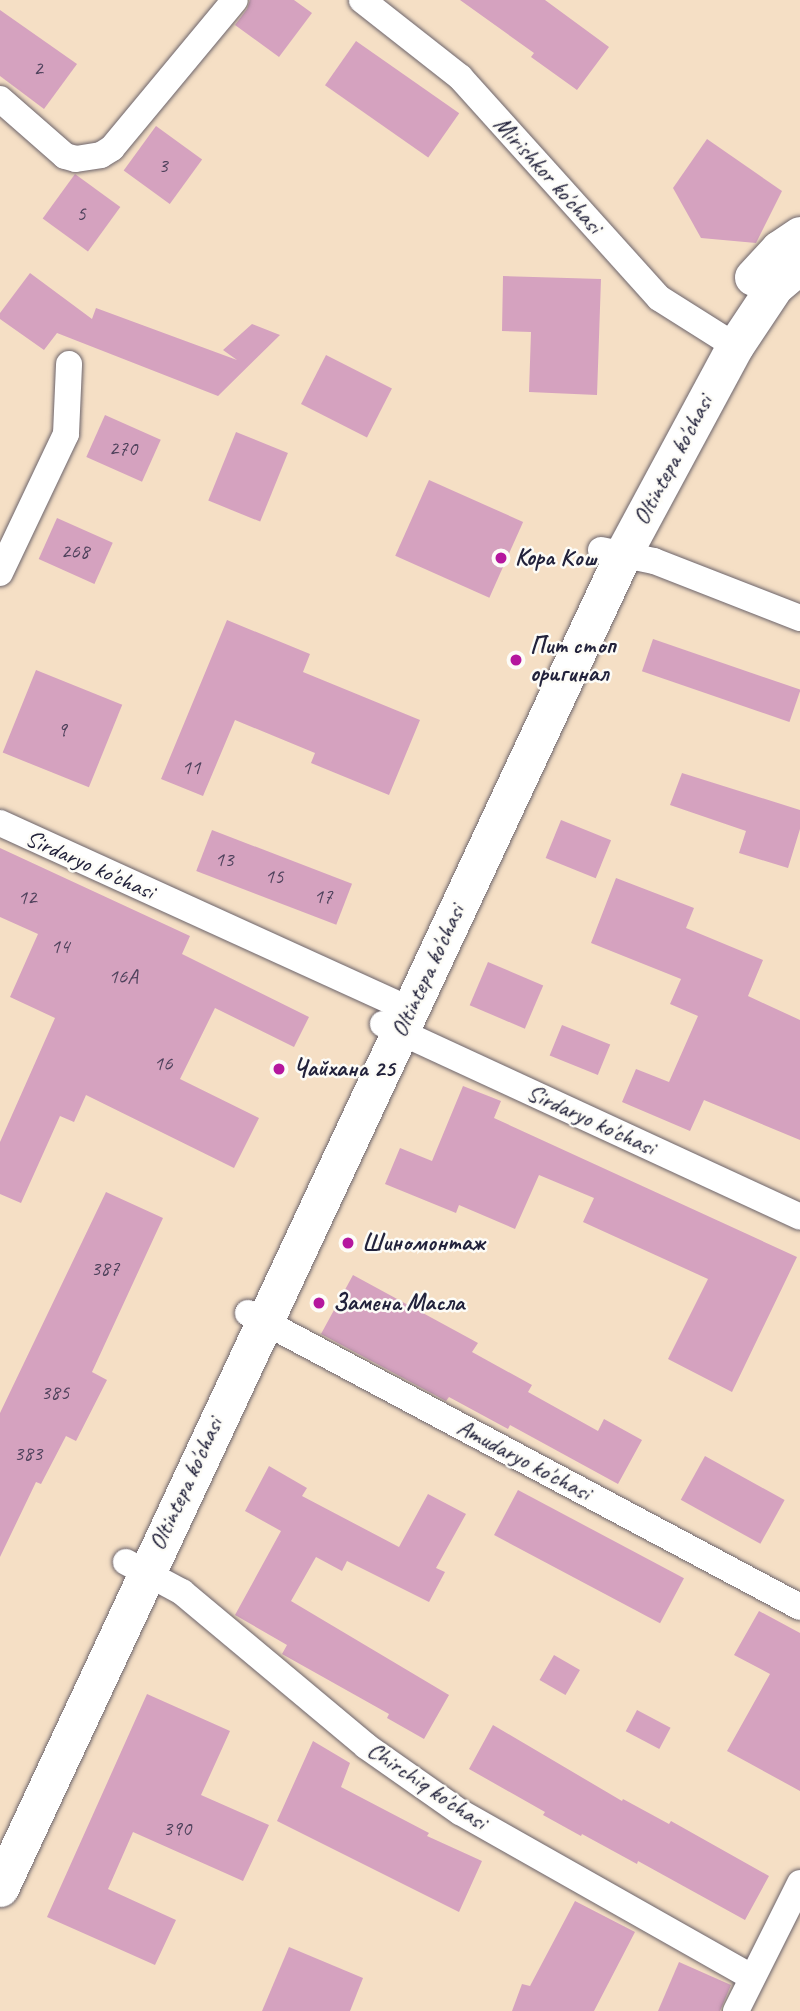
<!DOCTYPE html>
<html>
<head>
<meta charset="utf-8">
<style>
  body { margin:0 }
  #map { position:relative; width:800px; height:2011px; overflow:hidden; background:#f5dfc5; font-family:Caveat,sans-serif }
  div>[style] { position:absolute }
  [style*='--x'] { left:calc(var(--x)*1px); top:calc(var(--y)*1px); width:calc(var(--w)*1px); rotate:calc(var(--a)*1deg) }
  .building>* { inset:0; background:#d5a2bf; transform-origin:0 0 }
  .roads { filter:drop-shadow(0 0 2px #6c646b) drop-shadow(0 0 2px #6c646b) }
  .minor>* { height:26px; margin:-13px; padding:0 13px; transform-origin:13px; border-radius:13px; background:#fff }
  .secondary>* { height:37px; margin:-18.5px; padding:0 18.5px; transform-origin:18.5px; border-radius:18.5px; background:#fff }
  .dots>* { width:19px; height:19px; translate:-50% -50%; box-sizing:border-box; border:4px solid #fdfcf7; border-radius:50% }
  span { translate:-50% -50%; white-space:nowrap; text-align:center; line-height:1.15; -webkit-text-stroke:5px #fdfcf7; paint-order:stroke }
  .number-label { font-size:21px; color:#4f425c }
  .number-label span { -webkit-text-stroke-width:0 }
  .street-label { font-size:24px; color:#22223b }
  .poi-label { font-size:24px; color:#22223b; font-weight:700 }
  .left { translate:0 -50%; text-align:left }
</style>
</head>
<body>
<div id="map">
  <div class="building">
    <i style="clip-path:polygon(250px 0,294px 0,312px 13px,279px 57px,235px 25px,247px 9px)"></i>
    <i style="clip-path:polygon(460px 0,545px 0,609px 47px,577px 90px,531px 57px,534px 53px)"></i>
    <i style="clip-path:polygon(0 10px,77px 64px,44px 109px,0 76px)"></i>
    <i style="left:356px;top:41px;width:126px;height:54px;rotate:35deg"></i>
    <i style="left:156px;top:126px;width:57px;height:55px;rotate:36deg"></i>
    <i style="clip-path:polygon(707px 139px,782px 191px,756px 243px,701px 238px,673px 188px)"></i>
    <i style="left:75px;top:174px;width:56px;height:55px;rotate:36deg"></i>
    <i style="clip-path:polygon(30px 273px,92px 319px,96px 308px,237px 360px,223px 350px,252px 324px,280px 335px,218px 396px,57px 333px,44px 350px,0 319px,0 313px)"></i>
    <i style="clip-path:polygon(503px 276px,601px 279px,597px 395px,529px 392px,531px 332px,502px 331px)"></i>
    <i style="left:326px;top:355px;width:74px;height:55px;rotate:27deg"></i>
    <i style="left:105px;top:415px;width:61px;height:46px;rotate:24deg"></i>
    <i style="left:236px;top:432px;width:56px;height:74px;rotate:22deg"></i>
    <i style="left:429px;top:480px;width:103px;height:83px;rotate:24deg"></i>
    <i style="left:57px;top:518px;width:61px;height:45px;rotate:24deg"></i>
    <i style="clip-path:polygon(227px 620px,310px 654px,303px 672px,420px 720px,389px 795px,311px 763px,315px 753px,235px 720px,203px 796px,161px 779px)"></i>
    <i style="left:653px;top:639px;width:156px;height:34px;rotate:19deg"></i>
    <i style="left:36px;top:670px;width:93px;height:89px;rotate:22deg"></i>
    <i style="clip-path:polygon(682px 773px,800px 810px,800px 829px,788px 868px,739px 853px,746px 831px,670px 805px)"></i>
    <i style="left:561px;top:820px;width:54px;height:41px;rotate:22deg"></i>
    <i style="left:212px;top:830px;width:150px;height:44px;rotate:21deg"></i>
    <i style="clip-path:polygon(0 848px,190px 936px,182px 954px,309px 1017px,294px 1047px,215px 1008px,180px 1079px,259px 1118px,234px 1168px,86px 1095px,74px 1122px,60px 1116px,21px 1203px,0 1194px,0 1142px,55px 1018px,10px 997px,38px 934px,0 917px)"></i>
    <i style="clip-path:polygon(616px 878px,694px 908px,686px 928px,763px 960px,748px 996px,800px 1020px,800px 1140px,704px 1100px,690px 1131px,622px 1102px,636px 1069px,669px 1082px,698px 1016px,670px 1004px,681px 979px,591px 943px)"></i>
    <i style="left:488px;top:962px;width:60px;height:47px;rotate:23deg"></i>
    <i style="left:562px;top:1025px;width:52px;height:33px;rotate:22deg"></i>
    <i style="clip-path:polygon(463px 1086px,501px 1101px,494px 1118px,797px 1257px,732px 1392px,668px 1359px,708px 1279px,583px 1222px,594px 1198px,539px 1175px,515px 1229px,459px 1205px,456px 1213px,385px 1184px,400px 1148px,432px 1161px)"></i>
    <i style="clip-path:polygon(106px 1192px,163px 1218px,92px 1372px,107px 1380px,76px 1441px,66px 1436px,41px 1484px,36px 1482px,0 1557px,0 1413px)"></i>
    <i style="clip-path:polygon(353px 1275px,478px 1343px,472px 1352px,532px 1385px,528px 1392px,598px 1431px,604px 1419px,642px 1440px,618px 1484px,510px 1425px,508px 1429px,449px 1397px,446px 1401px,321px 1334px)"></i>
    <i style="left:705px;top:1456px;width:91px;height:50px;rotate:29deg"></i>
    <i style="clip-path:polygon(269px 1466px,307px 1488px,302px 1496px,399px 1547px,428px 1494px,466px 1514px,436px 1568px,445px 1572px,429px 1602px,347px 1561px,342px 1571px,316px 1557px,291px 1601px,449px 1695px,424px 1739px,387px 1718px,389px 1714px,282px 1654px,287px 1645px,235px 1615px,281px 1531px,245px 1511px)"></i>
    <i style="left:518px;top:1490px;width:188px;height:51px;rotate:28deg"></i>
    <i style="clip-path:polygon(759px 1611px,800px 1633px,800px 1791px,727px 1751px,770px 1674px,734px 1655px)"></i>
    <i style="left:554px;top:1655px;width:30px;height:29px;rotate:30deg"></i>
    <i style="clip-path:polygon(147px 1694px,230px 1731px,201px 1795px,269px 1825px,243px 1881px,133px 1832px,108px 1889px,176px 1920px,155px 1965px,47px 1917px)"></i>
    <i style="left:637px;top:1710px;width:38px;height:24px;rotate:28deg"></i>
    <i style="clip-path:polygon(493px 1725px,622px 1801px,623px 1799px,669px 1824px,671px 1821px,769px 1876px,745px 1920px,638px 1861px,637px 1864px,582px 1834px,581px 1836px,543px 1815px,545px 1812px,469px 1769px)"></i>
    <i style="clip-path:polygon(313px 1741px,350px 1763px,341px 1787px,429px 1833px,427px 1836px,482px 1861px,459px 1912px,277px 1821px)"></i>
    <i style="clip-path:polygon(575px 1901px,635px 1932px,594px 2011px,512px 2011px,522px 1984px,530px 1986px)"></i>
    <i style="clip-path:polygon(289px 1947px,363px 1978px,350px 2011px,262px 2011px)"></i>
    <i style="clip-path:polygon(679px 1962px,731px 1985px,720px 2011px,658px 2011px)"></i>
  </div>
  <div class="roads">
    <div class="minor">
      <i style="--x:362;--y:0;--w:125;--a:38.2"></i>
      <i style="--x:460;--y:77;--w:297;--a:48"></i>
      <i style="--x:659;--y:298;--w:90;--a:32.3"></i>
      <i style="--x:0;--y:99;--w:86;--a:41.2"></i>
      <i style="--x:65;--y:156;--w:11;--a:15"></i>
      <i style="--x:76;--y:159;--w:25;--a:-9"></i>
      <i style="--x:101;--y:155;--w:13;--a:-32"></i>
      <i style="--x:112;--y:148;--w:192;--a:-50.3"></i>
      <i style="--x:601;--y:550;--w:54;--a:11.7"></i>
      <i style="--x:654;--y:561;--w:157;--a:21.3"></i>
      <i style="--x:0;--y:573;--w:154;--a:-64.6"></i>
      <i style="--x:66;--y:434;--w:70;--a:-87.5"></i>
      <i style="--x:0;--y:823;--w:451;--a:24.5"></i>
      <i style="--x:383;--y:1024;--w:459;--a:24.8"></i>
      <i style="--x:248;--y:1313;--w:625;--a:28.04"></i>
      <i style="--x:126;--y:1562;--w:64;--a:28.2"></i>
      <i style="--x:182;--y:1592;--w:240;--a:39.9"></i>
      <i style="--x:366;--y:1746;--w:115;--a:35.1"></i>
      <i style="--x:460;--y:1812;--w:335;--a:29.5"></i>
      <i style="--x:736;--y:2011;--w:143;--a:-63.4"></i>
    </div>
    <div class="secondary">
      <i style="--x:753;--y:277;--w:38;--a:-47"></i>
      <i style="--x:779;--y:249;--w:25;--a:-34"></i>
      <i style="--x:0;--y:1888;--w:1475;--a:-64.96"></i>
      <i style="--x:624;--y:552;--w:234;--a:-61.7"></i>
      <i style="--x:735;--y:346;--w:72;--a:-56.3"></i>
      <i style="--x:775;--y:286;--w:33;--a:-40"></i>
    </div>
  </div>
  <div class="dots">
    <i style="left:501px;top:558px;background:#b5179e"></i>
    <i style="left:516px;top:660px;background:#b5179e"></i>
    <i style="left:279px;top:1069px;background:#b5179e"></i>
    <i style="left:348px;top:1243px;background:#b5179e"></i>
    <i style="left:319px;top:1303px;background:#b5179e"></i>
  </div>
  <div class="number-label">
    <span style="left:38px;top:68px">2</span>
    <span style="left:163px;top:165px">3</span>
    <span style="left:81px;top:213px">5</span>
    <span style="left:123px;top:448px">270</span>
    <span style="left:75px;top:551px">268</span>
    <span style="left:62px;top:729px">9</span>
    <span style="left:191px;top:767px">11</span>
    <span style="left:224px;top:859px">13</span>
    <span style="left:274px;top:876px">15</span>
    <span style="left:323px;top:896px">17</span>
    <span style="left:27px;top:897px">12</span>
    <span style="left:60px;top:946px">14</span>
    <span style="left:123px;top:976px">16A</span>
    <span style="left:163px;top:1063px">16</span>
    <span style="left:105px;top:1268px">387</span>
    <span style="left:55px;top:1392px">385</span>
    <span style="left:28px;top:1453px">383</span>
    <span style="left:177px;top:1828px">390</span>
  </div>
  <div class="street-label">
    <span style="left:548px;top:175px;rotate:48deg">Mirishkor ko'chasi</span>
    <span style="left:673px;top:460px;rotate:-62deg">Oltintepa ko'chasi</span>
    <span style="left:90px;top:865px;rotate:24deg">Sirdaryo ko'chasi</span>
    <span style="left:428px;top:971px;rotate:-65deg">Oltintepa ko'chasi</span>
    <span style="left:591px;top:1120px;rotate:25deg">Sirdaryo ko'chasi</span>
    <span style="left:524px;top:1460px;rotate:28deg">Amudaryo ko'chasi</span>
    <span style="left:186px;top:1484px;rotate:-65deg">Oltintepa ko'chasi</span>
    <span style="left:427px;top:1786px;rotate:34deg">Chirchiq ko'chasi</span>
  </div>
  <div class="poi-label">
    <span class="left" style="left:515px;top:558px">Кора Кош</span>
    <span class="left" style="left:530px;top:660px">Пит стоп<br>оригинал</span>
    <span class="left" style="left:293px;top:1069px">Чайхана 25</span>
    <span class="left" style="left:362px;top:1243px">Шиномонтаж</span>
    <span class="left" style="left:333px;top:1303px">Замена Маслa</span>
  </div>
</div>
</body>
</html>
